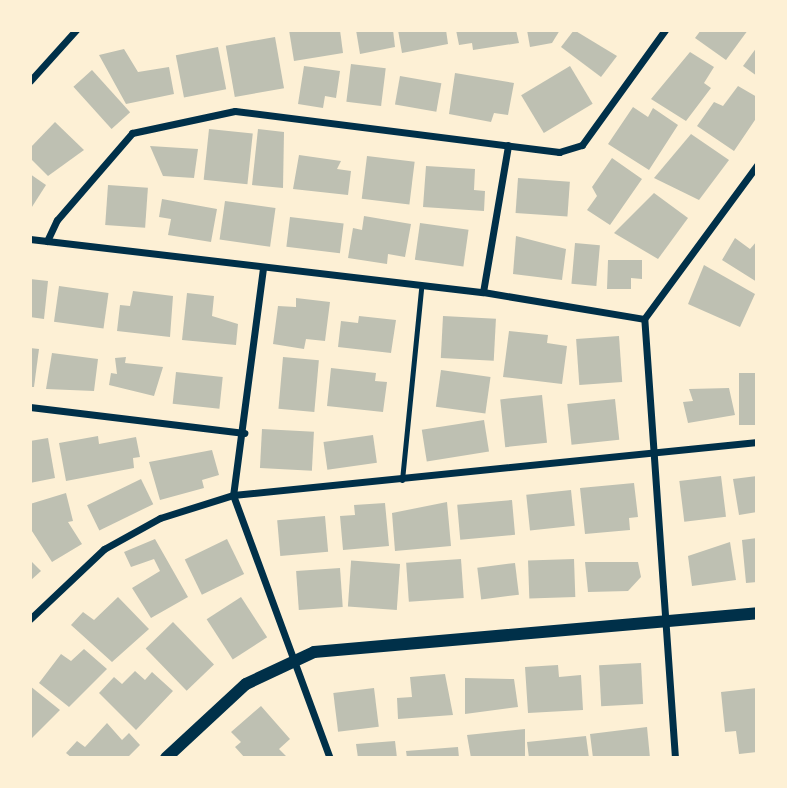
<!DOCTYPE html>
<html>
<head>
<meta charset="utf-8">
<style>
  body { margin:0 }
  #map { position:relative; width:787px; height:788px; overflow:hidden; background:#fdf0d5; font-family:"Alegreya Sans",sans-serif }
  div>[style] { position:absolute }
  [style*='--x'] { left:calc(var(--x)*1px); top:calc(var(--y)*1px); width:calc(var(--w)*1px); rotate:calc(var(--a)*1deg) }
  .building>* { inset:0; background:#bec0b2; transform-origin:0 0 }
  .service>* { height:5px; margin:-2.5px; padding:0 2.5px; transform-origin:2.5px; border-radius:2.5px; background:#003049 }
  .minor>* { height:7px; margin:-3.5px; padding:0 3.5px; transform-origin:3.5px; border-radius:3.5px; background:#003049 }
  .tertiary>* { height:12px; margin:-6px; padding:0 6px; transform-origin:6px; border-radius:6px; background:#003049 }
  span { translate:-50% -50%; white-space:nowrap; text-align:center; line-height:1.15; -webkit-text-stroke:7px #fdf0d5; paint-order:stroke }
  .frame { position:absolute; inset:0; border:32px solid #fdf0d5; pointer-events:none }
</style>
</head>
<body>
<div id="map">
  <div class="building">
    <i style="clip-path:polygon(289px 30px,340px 30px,343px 53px,294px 61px)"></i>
    <i style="clip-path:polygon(356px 30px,393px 30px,395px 47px,360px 54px)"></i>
    <i style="clip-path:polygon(398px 30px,446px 30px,448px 44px,402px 53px)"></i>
    <i style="clip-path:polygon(456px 30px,516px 30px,519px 43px,473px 50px,472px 43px,459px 45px)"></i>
    <i style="clip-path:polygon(527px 30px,560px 30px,552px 43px,530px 47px)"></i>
    <i style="clip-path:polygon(574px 30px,617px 56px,601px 77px,561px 47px)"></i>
    <i style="clip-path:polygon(701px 30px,748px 30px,726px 60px,695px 38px)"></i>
    <i style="left:275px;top:37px;width:52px;height:50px;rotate:80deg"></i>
    <i style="left:218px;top:47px;width:43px;height:43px;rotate:79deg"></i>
    <i style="clip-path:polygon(757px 47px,757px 76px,743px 66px)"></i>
    <i style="clip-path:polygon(124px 49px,138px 72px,169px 67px,174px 94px,126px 104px,99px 55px)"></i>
    <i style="clip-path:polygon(690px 52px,714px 67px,704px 83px,711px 88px,686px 121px,651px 99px)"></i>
    <i style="left:351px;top:64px;width:35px;height:38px;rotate:7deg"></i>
    <i style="clip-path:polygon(304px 66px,340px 71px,336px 98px,325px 96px,323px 108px,298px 104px)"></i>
    <i style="left:570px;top:66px;width:44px;height:57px;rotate:59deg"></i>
    <i style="left:92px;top:70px;width:57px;height:25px;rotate:48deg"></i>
    <i style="clip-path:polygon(455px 73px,514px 83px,508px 115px,494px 113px,491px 122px,449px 114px)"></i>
    <i style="left:400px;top:76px;width:42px;height:29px;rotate:10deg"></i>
    <i style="clip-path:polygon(738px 86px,757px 97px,757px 117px,734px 151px,697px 126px,714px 102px,723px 106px)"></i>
    <i style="clip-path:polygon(633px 107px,648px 117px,653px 108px,678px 125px,649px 170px,608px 144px)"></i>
    <i style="clip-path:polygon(55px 122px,84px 150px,48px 176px,30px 158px,30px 148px)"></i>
    <i style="left:209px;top:129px;width:44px;height:51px;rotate:6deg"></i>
    <i style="clip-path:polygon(258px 129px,284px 132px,283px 188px,252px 185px)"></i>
    <i style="clip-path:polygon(691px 134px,729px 160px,699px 200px,654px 178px)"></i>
    <i style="clip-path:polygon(150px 146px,198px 149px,194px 178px,163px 176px)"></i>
    <i style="clip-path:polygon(299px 155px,341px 161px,337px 169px,351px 171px,348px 195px,293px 189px)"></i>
    <i style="left:367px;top:156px;width:48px;height:43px;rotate:7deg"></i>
    <i style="clip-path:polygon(612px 158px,642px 179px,610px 225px,587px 210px,597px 196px,592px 187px)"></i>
    <i style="clip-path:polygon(426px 166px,475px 169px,474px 190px,485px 191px,484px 211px,423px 207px)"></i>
    <i style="clip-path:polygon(30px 174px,46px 185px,30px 210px)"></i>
    <i style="left:518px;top:178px;width:52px;height:35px;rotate:4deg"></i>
    <i style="left:108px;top:185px;width:40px;height:40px;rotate:4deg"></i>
    <i style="clip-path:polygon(654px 193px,688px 218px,658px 259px,614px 233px)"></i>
    <i style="clip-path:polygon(162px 199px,217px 209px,211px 242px,168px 235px,171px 219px,159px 217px)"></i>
    <i style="left:225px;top:201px;width:51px;height:39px;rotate:8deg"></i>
    <i style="clip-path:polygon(364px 216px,411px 224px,405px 257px,388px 254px,387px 264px,348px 258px,353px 228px,362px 230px)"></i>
    <i style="left:290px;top:217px;width:54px;height:30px;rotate:7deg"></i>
    <i style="left:420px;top:223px;width:49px;height:37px;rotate:8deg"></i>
    <i style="clip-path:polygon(516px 236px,566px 249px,562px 280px,513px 274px)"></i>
    <i style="clip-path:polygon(735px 238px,750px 249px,757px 241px,757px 282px,722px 260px)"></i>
    <i style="left:575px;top:243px;width:25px;height:41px;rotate:5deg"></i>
    <i style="clip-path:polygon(608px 260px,642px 260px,642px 279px,631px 278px,631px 289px,607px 289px)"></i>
    <i style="clip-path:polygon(704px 265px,755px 294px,740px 327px,688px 304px)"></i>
    <i style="clip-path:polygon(30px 279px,48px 281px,44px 319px,30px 317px)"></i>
    <i style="left:59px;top:286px;width:50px;height:36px;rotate:8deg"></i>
    <i style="clip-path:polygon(133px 291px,173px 296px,170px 337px,117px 331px,120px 305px,130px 306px)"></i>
    <i style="clip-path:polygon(187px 293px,214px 296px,212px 316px,238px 324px,236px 345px,182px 340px)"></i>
    <i style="clip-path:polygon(296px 298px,330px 302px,325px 341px,306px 339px,304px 349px,273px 344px,278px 306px,296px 307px)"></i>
    <i style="clip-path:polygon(359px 316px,396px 320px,391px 353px,338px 347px,341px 321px,358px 323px)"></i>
    <i style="left:443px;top:316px;width:53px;height:42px;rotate:3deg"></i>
    <i style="clip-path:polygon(509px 331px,548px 335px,547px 343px,567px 346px,562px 384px,503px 377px)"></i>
    <i style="left:619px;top:336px;width:46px;height:43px;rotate:86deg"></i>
    <i style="clip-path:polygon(30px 348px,39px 349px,34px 387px,30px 387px)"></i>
    <i style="clip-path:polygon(52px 353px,98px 359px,94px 391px,46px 389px)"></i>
    <i style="clip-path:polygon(126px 357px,125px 363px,163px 367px,154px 396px,109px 385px,111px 373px,117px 374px,115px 358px)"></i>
    <i style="left:283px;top:357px;width:36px;height:52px;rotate:5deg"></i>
    <i style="clip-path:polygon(331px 368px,376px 373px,375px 381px,387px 382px,383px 412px,327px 406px)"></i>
    <i style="left:441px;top:370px;width:50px;height:37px;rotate:8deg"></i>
    <i style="left:176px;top:372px;width:47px;height:32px;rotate:6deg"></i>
    <i style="left:739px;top:373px;width:18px;height:52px"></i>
    <i style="clip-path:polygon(729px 388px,735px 415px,688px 423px,683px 402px,693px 401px,689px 389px)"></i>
    <i style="left:542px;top:395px;width:48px;height:42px;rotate:84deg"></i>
    <i style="left:615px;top:399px;width:41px;height:48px;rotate:84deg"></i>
    <i style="left:484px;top:420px;width:32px;height:63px;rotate:81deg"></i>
    <i style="left:262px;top:429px;width:52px;height:39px;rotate:3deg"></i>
    <i style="left:373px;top:435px;width:28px;height:50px;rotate:82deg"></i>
    <i style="clip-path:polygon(98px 436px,99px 444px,136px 437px,140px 457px,133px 458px,134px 468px,66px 481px,59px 443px)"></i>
    <i style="clip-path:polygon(48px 438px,55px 478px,30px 483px,30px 441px)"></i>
    <i style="clip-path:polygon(212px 450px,219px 475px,202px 480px,204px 488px,160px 500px,149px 462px)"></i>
    <i style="left:721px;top:476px;width:41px;height:42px;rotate:83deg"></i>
    <i style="clip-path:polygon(757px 476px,757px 512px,739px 515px,733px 479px)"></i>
    <i style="left:141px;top:479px;width:28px;height:60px;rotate:64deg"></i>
    <i style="clip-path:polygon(634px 483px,638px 517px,629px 518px,630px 530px,585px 534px,580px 488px)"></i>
    <i style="left:571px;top:490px;width:36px;height:45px;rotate:84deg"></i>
    <i style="clip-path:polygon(66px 493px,73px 521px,68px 522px,82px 544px,52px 562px,30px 528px,30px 504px)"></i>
    <i style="left:512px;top:500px;width:35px;height:55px;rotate:85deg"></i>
    <i style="clip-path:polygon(447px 502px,451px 546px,395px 551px,392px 513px)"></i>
    <i style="clip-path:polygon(385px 503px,389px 546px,343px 550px,340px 516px,355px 515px,354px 505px)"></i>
    <i style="left:325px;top:516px;width:36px;height:48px;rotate:85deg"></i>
    <i style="clip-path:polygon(757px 538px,757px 582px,746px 583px,742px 540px)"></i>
    <i style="clip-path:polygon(155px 539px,188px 597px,151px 618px,132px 588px,160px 571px,154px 559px,131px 567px,124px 552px)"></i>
    <i style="left:227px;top:539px;width:39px;height:47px;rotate:64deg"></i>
    <i style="clip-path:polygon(730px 542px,736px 580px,692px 586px,688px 556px)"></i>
    <i style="left:461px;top:559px;width:39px;height:55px;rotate:86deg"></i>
    <i style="left:574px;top:559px;width:38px;height:46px;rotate:88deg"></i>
    <i style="clip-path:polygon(30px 560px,41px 571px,30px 581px)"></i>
    <i style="clip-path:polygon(585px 562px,638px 562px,641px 577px,628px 591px,588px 592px)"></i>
    <i style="left:515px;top:563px;width:32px;height:38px;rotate:83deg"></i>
    <i style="left:400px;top:564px;width:46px;height:49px;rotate:94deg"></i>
    <i style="left:340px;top:568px;width:39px;height:44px;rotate:86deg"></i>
    <i style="clip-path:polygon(118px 597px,149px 629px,112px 662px,71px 625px,83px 612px,94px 620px)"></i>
    <i style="left:241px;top:597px;width:48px;height:41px;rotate:57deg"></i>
    <i style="left:173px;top:622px;width:59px;height:38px;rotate:46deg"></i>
    <i style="clip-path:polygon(84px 649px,107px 669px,69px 707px,39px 683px,61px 654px,71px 661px)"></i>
    <i style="left:641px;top:663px;width:41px;height:42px;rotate:87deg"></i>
    <i style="clip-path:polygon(558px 665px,559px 677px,581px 675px,583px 710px,528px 713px,525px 667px)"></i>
    <i style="clip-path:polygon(135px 671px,145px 680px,152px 672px,173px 691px,136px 730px,99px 693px,114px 677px,122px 684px)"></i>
    <i style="clip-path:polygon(445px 674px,453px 715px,398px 719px,397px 698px,412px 697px,410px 677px)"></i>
    <i style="clip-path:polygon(465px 678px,514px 679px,518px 707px,465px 714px)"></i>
    <i style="clip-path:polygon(30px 686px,60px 710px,30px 740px)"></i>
    <i style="left:374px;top:688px;width:39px;height:41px;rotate:83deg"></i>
    <i style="clip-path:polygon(757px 688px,757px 752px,739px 754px,736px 731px,725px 732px,721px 692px)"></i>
    <i style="clip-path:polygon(261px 706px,290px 739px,279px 749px,288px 758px,245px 758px,235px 747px,241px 742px,231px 732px)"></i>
    <i style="clip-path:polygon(107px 723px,122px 740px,129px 733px,140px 745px,127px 758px,72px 758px,66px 753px,77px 741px,85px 747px)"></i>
    <i style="clip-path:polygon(647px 727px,650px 758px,593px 758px,590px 734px)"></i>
    <i style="clip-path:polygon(525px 729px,525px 758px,471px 758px,467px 735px)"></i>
    <i style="clip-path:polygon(586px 736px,589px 758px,529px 758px,527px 742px)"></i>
    <i style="clip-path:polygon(395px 741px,397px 758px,358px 758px,356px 744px)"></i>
    <i style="clip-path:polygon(458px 747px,459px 758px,407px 758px,406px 751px)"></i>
  </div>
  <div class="service">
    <i style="--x:402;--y:480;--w:192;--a:-84.3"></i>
  </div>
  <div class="minor">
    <i style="--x:30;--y:81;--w:69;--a:-48"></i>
    <i style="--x:30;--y:239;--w:456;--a:6.7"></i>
    <i style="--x:483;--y:292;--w:163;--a:9.5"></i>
    <i style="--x:47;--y:241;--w:23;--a:-65"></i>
    <i style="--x:57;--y:220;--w:115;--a:-49.2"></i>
    <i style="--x:132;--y:133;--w:105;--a:-12.1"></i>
    <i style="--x:235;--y:111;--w:327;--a:7.2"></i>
    <i style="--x:559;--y:152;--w:24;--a:-17"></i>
    <i style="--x:582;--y:145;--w:142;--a:-54.2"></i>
    <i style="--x:263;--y:268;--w:229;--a:97.5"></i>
    <i style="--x:233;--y:495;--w:280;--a:69.8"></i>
    <i style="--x:483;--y:292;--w:149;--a:-80.3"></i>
    <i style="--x:30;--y:407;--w:216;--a:6.9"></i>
    <i style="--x:30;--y:619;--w:102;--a:-43.4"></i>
    <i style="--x:104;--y:549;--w:64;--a:-29"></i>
    <i style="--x:160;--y:518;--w:77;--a:-17.5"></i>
    <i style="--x:233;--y:495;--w:527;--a:-5.78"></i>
    <i style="--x:675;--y:758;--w:440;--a:-94"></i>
    <i style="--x:644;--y:319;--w:191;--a:-53.7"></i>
  </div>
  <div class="tertiary">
    <i style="--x:166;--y:758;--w:109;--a:-42.8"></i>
    <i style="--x:246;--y:684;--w:75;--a:-25.2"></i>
    <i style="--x:314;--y:652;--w:445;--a:-5"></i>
  </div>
  <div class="frame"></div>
</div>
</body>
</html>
